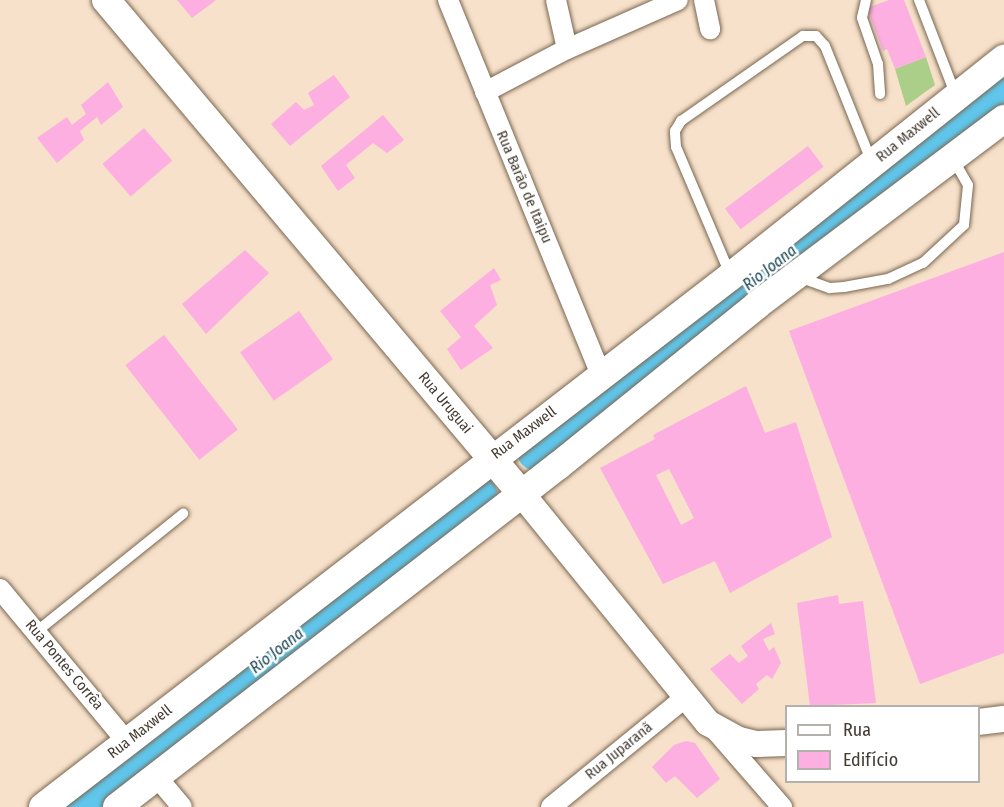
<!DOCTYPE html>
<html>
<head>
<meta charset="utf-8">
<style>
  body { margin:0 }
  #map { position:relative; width:1004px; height:807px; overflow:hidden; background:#f7e1ca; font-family:"Fira Sans Condensed",sans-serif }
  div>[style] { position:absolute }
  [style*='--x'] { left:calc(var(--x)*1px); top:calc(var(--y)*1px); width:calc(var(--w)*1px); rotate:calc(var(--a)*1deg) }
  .green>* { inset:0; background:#abcf88 }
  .river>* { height:36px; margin:-18px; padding:0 18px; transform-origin:18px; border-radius:18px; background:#60c6eb }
  .building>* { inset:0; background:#fcafe0; transform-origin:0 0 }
  .roads { filter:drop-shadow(0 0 2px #796651) drop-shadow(0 0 2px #796651) }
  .service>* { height:10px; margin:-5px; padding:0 5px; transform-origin:5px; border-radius:5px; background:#fff }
  .minor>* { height:20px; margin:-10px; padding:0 10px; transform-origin:10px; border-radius:10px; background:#fff }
  .tertiary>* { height:26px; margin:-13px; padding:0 13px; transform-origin:13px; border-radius:13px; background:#fff }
  .secondary>* { height:28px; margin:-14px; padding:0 14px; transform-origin:14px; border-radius:14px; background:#fff }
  span { translate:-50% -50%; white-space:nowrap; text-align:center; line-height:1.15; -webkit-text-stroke:5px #fff; paint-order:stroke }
  .street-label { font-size:15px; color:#443b32 }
  .water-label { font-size:16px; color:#174453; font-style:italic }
  .legend { position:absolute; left:785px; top:705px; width:195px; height:78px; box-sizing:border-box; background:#fff; border:2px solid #b4b1ad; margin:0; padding:8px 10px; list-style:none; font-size:18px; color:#443b32 }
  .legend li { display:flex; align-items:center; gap:12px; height:30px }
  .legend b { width:30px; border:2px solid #b4b1ad }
</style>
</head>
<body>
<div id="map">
  <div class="green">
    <i style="clip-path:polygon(926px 57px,935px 85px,906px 106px,895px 69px)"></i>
  </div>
  <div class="river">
    <i style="--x:535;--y:452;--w:596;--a:-38.04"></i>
    <i style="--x:75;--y:807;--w:511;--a:-37.61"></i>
  </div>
  <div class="building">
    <i style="clip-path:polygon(177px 0,216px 0,192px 18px)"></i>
    <i style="clip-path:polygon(889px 0,904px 0,926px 57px,895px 69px,887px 49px,883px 51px,867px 8px)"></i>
    <i style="clip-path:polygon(334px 75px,350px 97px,290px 146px,271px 124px,296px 102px,304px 110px,314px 105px,308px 93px)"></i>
    <i style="clip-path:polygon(108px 82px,123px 107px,101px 125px,97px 117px,80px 131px,84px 140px,57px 163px,37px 138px,67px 117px,72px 125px,86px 114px,81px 105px)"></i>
    <i style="clip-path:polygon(383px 115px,404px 140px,387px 153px,373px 143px,346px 165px,355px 178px,338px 191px,321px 166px)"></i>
    <i style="left:144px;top:128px;width:43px;height:55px;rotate:49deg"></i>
    <i style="left:808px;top:146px;width:26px;height:104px;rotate:53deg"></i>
    <i style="clip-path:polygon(245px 250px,269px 273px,206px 334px,182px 304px)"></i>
    <i style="clip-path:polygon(1004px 252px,1004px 653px,920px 684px,789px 331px)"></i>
    <i style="clip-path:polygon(494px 268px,501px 280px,490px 285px,497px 305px,474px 326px,493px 348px,461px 370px,447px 349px,461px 337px,440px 311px)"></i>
    <i style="left:299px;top:311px;width:59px;height:72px;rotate:55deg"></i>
    <i style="left:164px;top:335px;width:120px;height:49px;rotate:52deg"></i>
    <i style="clip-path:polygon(evenodd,746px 386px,765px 433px,796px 422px,832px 537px,730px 593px,715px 561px,663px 584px,600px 468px,655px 439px,653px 435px,746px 386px,669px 469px,694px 518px,681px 525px,656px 475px,669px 469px)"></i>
    <i style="clip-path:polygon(838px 595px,839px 604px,863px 601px,876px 703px,810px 706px,797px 603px)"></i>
    <i style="clip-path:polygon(771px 623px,775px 634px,763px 639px,769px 651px,774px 647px,781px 663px,772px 679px,767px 675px,756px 684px,759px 689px,742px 704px,710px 669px,730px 654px,739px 663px,748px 656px,741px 646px)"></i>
    <i style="clip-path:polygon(686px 741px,695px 743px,720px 779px,697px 798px,675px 776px,666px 783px,652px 767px,674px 745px)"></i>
  </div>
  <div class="roads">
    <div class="service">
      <i style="--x:866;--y:0;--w:18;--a:103"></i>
      <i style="--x:862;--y:18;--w:49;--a:70.8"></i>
      <i style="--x:878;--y:64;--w:30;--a:86"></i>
      <i style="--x:919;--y:0;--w:103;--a:68.9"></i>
      <i style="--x:730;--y:274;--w:138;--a:-113"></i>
      <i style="--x:676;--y:147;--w:16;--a:-94"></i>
      <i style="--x:675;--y:131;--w:12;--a:-59"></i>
      <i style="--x:681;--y:121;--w:149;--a:-34.9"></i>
      <i style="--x:803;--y:36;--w:13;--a:0"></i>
      <i style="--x:816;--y:36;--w:13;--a:48"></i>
      <i style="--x:825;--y:46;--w:126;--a:68.1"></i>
      <i style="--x:799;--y:277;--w:33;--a:20"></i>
      <i style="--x:830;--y:288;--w:14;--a:-4"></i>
      <i style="--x:844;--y:287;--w:45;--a:-10.3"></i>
      <i style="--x:888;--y:279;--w:38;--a:-25"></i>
      <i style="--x:923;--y:263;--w:56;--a:-42.8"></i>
      <i style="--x:964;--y:225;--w:40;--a:-84.3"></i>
      <i style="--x:968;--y:185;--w:30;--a:-120"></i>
      <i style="--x:36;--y:632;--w:189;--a:-38.8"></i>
    </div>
    <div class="minor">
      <i style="--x:448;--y:0;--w:404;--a:67.8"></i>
      <i style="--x:556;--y:0;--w:50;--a:77.3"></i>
      <i style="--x:704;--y:0;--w:30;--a:78"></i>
      <i style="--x:485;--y:92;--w:93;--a:-27.7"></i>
      <i style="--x:567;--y:49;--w:121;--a:-23.8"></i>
      <i style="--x:0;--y:589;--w:199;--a:50.3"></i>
      <i style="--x:716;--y:731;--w:101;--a:49"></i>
      <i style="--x:156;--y:776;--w:40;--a:50"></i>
      <i style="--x:551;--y:807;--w:176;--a:-39.2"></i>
    </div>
    <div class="tertiary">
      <i style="--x:521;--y:493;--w:296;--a:50.9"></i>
      <i style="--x:708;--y:723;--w:35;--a:29"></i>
      <i style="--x:739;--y:740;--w:18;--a:13"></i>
      <i style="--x:757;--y:744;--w:29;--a:-2"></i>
      <i style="--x:978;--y:722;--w:26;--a:-7"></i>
    </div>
    <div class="secondary">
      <i style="--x:106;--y:0;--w:644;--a:49.91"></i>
      <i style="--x:43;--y:807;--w:869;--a:-37.66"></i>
      <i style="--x:731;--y:276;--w:349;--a:-38.5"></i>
      <i style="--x:117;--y:807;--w:559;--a:-37.73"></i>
      <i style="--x:559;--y:465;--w:255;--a:-38.9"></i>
      <i style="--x:757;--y:305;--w:309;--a:-37"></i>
    </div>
  </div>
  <div class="street-label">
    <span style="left:908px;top:135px;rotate:-39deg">Rua Maxwell</span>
    <span style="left:524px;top:187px;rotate:67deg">Rua Barão de Itaipu</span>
    <span style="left:445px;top:403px;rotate:50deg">Rua Uruguai</span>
    <span style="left:524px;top:433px;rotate:-37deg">Rua Maxwell</span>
    <span style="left:64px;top:665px;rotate:50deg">Rua Pontes Corrêa</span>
    <span style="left:140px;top:732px;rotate:-38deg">Rua Maxwell</span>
    <span style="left:619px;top:751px;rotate:-39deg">Rua Juparanã</span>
  </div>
  <div class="water-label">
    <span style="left:770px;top:268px;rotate:-38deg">Rio Joana</span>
    <span style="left:277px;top:651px;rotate:-38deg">Rio Joana</span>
  </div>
  <ul class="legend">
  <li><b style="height:8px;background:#fff"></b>Rua</li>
  <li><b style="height:16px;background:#fcafe0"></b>Edifício</li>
  </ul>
</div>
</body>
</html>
